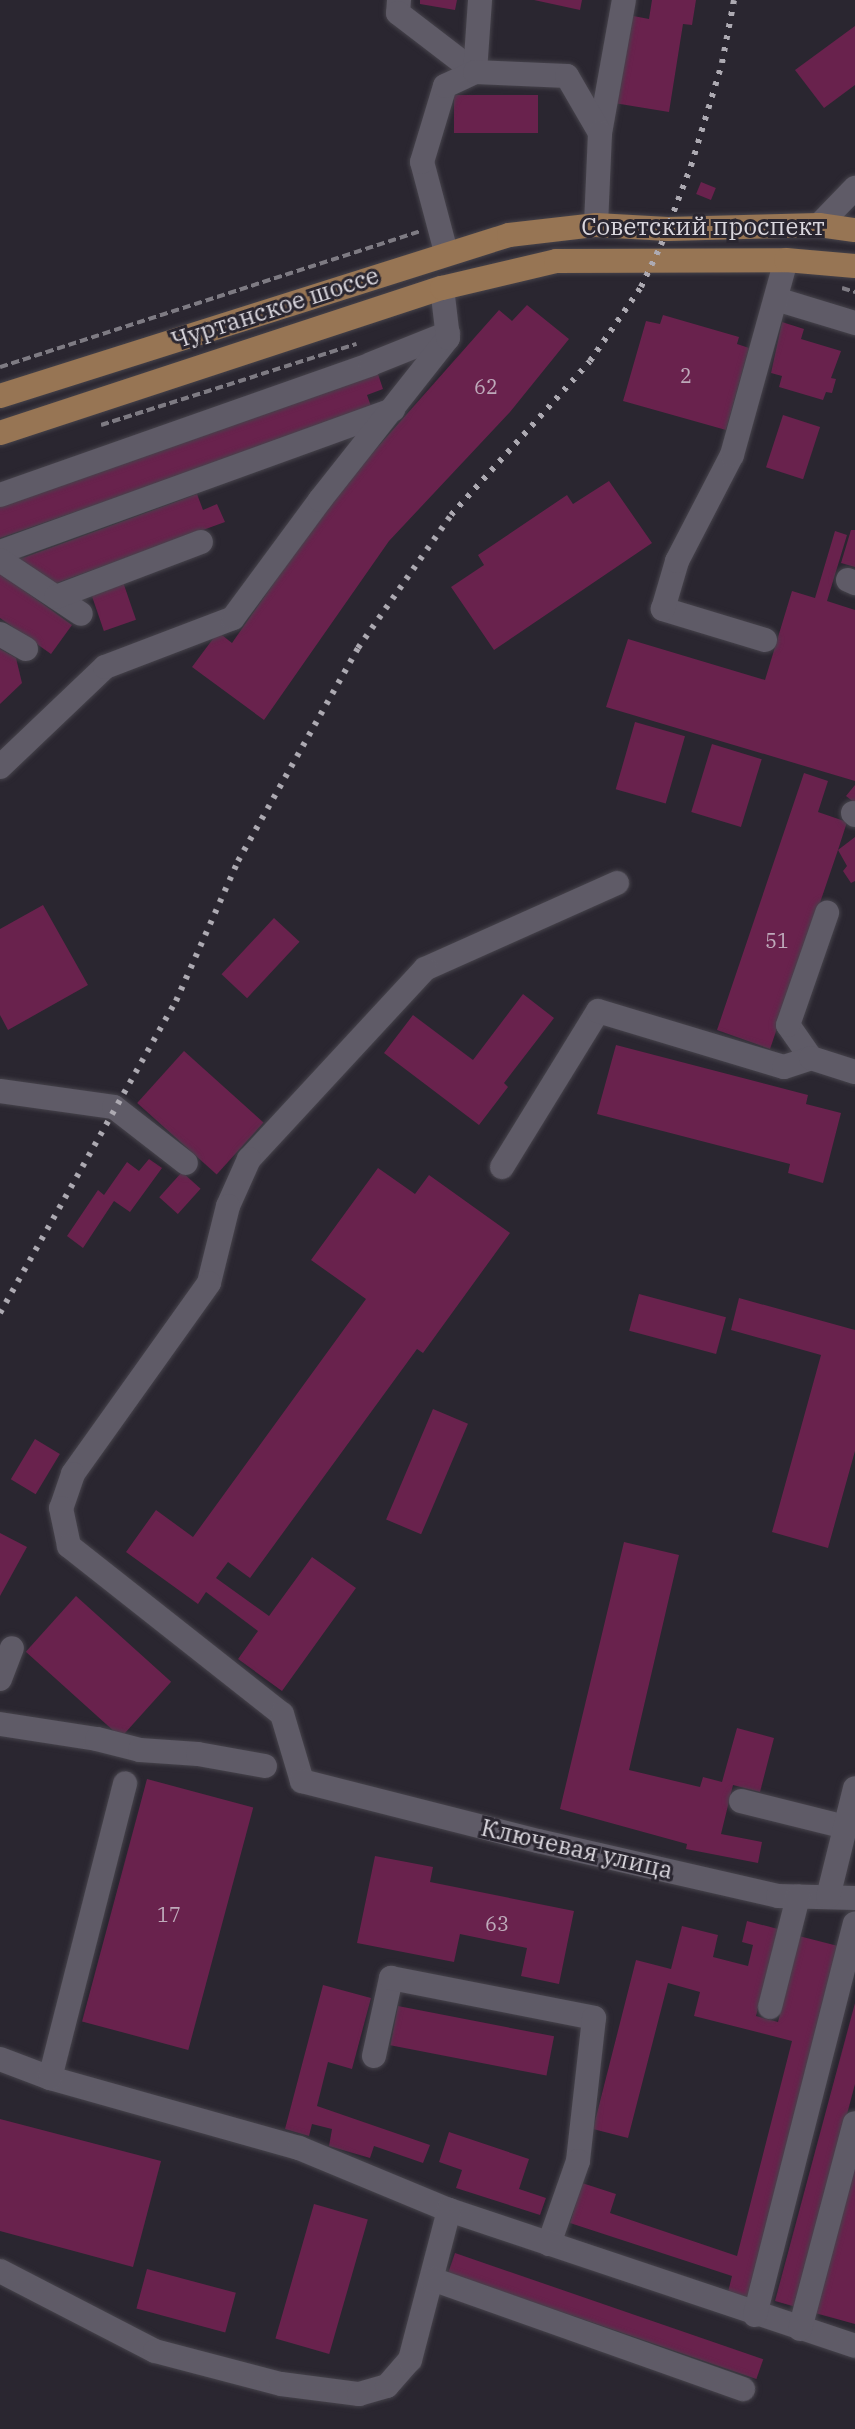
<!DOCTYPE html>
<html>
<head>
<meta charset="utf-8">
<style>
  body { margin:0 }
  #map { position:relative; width:855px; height:2429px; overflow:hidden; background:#2a2630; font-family:"IBM Plex Serif",serif }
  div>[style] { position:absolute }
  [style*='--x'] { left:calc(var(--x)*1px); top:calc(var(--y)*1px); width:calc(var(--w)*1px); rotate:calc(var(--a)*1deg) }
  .building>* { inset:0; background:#69224d; transform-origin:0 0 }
  .path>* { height:4px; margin-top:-2px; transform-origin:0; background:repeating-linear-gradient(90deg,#7e7b83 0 8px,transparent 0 12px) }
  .roads { filter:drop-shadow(0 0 2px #46434b) drop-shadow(0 0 2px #46434b) }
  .minor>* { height:24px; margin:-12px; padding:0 12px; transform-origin:12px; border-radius:12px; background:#5f5b67 }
  .major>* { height:24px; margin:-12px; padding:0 12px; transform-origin:12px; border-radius:12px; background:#977554 }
  .rail>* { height:6px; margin-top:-3px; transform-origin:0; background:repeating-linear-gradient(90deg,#adaab2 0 4px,transparent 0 12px) }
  span { translate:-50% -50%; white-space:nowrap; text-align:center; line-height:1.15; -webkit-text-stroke:6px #2a2630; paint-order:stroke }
  .number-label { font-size:20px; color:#beaaba }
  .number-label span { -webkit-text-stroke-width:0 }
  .street-label { font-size:24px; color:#dad7de }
</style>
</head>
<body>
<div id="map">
  <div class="building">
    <i style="clip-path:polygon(420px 0,457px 0,455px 10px,420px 4px)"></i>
    <i style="clip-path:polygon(534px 0,582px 0,580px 10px)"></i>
    <i style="clip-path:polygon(652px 0,696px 0,692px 25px,683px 24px,669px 112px,614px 103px,628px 15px,649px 19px)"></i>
    <i style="clip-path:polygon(855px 26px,855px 85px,824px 108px,795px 70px)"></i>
    <i style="left:454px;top:95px;width:84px;height:38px"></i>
    <i style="left:701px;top:182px;width:16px;height:13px;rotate:22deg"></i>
    <i style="clip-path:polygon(527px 305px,569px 339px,510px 412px,389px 541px,264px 720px,192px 667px,218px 632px,232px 643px,336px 494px,499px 310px,512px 321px)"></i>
    <i style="clip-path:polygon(663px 315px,739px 337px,737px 344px,749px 348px,726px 430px,623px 401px,646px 321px,660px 324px)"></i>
    <i style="clip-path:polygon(782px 322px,804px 329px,801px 339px,841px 351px,831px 378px,836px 379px,832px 393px,826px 392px,823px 400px,779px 387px,782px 376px,771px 373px)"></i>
    <i style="clip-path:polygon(377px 371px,383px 389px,367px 395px,372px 409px,0 538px,0 502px)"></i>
    <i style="left:783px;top:415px;width:39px;height:55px;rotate:18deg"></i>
    <i style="clip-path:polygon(609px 481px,652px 543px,494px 650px,451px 587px,484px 565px,478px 555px,567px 495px,573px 504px)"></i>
    <i style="clip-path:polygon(197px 494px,203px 510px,217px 504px,225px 522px,54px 584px,20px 559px)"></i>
    <i style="clip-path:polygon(851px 530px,855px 530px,855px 567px,841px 563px)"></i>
    <i style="clip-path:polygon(835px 531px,847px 535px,827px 601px,855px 610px,855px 781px,606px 707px,628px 639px,765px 680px,792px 591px,815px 598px)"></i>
    <i style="clip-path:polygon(0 573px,72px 625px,51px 654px,0 618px)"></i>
    <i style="left:123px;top:582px;width:40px;height:34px;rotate:71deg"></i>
    <i style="clip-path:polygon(0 649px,16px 658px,22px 683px,0 704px)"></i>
    <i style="left:635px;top:722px;width:52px;height:70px;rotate:16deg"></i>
    <i style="left:712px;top:744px;width:52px;height:71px;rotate:17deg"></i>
    <i style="clip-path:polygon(804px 773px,828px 781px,818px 812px,847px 822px,838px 850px,855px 837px,855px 881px,851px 883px,843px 871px,847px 866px,838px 850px,770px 1049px,717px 1030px)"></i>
    <i style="clip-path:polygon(855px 785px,855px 803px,846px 796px)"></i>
    <i style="clip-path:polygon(43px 905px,88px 985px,8px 1030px,0 1015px,0 929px)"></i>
    <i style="left:274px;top:918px;width:35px;height:77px;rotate:43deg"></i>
    <i style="clip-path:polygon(523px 994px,554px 1018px,504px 1083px,508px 1087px,479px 1125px,384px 1053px,413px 1015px,473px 1060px)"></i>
    <i style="clip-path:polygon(616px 1045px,808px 1095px,806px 1104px,841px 1113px,823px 1183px,788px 1173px,790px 1164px,597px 1114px)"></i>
    <i style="left:184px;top:1051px;width:107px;height:70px;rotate:42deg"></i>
    <i style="clip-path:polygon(149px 1159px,162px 1168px,130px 1212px,114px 1201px,83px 1248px,67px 1236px,98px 1190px,104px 1195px,127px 1162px,139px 1171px)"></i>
    <i style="clip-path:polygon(378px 1168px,415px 1194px,429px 1175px,510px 1233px,423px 1353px,417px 1349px,250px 1578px,228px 1562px,216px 1578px,269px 1616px,312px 1557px,356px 1588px,282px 1691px,238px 1659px,258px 1631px,206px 1592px,198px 1604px,126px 1552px,156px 1510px,193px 1537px,366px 1299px,311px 1260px)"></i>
    <i style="left:182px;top:1172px;width:25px;height:34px;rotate:42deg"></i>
    <i style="left:639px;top:1294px;width:90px;height:38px;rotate:15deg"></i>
    <i style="clip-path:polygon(739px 1298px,855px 1330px,855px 1451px,828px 1548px,772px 1532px,821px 1355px,731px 1330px)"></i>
    <i style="left:433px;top:1409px;width:38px;height:120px;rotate:23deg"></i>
    <i style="left:35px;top:1439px;width:29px;height:47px;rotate:31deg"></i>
    <i style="clip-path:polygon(0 1533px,27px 1547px,0 1596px)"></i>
    <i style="clip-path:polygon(624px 1542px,679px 1555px,629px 1770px,700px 1787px,703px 1777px,722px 1782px,737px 1728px,774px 1738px,760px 1792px,733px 1785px,721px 1834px,762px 1842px,758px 1863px,686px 1849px,687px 1844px,560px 1809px)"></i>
    <i style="left:76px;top:1596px;width:128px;height:75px;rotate:42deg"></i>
    <i style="left:147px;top:1779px;width:110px;height:251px;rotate:15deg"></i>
    <i style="clip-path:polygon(375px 1856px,433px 1867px,430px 1882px,574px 1911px,559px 1984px,521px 1976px,527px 1948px,460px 1934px,454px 1962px,357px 1943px)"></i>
    <i style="clip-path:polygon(747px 1921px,778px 1929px,756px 2016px,778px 2022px,799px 1936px,838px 1946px,749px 2297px,728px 2292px,732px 2276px,570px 2223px,582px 2183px,616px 2194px,610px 2213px,737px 2256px,792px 2041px,694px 2016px,700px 1992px,668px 1983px,628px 2138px,593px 2129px,636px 1960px,671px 1969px,682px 1926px,718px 1935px,713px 1957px,748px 1966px,753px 1945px,742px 1942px)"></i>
    <i style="clip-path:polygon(323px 1985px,371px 1998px,352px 2069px,328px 2062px,317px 2106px,430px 2145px,423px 2163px,374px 2146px,370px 2158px,329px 2146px,332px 2129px,312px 2124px,309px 2136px,285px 2129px)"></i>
    <i style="clip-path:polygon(855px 2003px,855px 2084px,796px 2307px,775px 2301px)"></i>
    <i style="left:398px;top:2006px;width:159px;height:40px;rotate:11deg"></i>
    <i style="clip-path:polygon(0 2119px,161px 2161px,133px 2267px,0 2231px)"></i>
    <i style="clip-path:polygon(449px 2132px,529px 2159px,519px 2189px,546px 2198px,540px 2215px,456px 2188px,462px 2170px,439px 2162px)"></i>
    <i style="clip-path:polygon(855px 2168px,855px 2324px,815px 2313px)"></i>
    <i style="left:314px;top:2204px;width:56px;height:140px;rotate:16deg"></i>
    <i style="left:455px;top:2253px;width:326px;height:21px;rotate:19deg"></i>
    <i style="left:147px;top:2269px;width:92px;height:41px;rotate:15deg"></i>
  </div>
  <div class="path">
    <i style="--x:842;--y:288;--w:14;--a:17"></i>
    <i style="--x:0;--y:367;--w:441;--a:-17.9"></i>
    <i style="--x:101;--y:425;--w:268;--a:-17.6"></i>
  </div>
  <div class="roads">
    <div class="minor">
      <i style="--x:399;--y:0;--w:13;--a:94"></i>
      <i style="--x:398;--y:13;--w:97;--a:37.5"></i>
      <i style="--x:475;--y:72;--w:72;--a:-86"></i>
      <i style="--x:600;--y:133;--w:135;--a:-79.8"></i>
      <i style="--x:819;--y:225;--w:52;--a:-45.8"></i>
      <i style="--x:446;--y:252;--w:93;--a:-104.9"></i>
      <i style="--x:422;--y:162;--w:79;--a:-73.2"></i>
      <i style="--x:445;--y:86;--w:33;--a:-25"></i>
      <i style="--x:475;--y:72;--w:92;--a:2.5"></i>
      <i style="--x:567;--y:76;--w:66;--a:59.9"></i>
      <i style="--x:600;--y:133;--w:92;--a:92.5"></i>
      <i style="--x:776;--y:299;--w:83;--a:16.9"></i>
      <i style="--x:0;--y:495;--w:393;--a:-19.4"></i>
      <i style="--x:371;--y:364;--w:83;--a:-21.9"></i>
      <i style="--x:0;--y:552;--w:418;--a:-19.9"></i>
      <i style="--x:0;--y:560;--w:97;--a:33.7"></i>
      <i style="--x:848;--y:580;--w:8;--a:23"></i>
      <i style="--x:56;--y:597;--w:155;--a:-20.8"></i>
      <i style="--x:0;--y:634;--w:30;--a:30"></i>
      <i style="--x:765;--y:640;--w:107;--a:-163.1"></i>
      <i style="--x:663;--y:609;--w:50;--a:-73.7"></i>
      <i style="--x:677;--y:561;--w:119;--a:-62.6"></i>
      <i style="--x:732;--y:455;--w:202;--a:-74.5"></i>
      <i style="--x:0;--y:767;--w:145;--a:-43.6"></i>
      <i style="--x:105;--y:667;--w:137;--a:-20.9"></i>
      <i style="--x:233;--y:618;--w:147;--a:-53.6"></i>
      <i style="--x:320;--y:500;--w:206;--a:-51.7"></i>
      <i style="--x:448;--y:338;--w:50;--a:-96.8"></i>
      <i style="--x:853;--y:813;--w:3;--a:45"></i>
      <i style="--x:617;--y:883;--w:210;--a:155.9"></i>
      <i style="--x:425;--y:969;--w:259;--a:132.8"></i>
      <i style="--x:249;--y:1159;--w:51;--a:114.1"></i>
      <i style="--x:228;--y:1206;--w:79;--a:103.9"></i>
      <i style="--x:209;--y:1283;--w:234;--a:125.5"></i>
      <i style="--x:73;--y:1474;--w:36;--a:109"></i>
      <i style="--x:61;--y:1508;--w:39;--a:78"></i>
      <i style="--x:69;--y:1546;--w:271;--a:38.3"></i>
      <i style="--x:282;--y:1714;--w:70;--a:73.4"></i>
      <i style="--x:302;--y:1781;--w:244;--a:14.3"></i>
      <i style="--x:538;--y:1841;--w:246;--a:12.9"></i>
      <i style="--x:778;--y:1896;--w:77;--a:1.5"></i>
      <i style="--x:811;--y:1058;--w:40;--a:-124.9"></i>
      <i style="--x:788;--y:1025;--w:119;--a:-70.8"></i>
      <i style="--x:0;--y:1091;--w:115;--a:8"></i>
      <i style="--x:114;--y:1107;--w:91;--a:37.9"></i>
      <i style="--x:502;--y:1167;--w:183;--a:-58.4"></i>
      <i style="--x:598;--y:1011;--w:194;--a:16.8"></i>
      <i style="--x:784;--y:1067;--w:28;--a:-18"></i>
      <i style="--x:811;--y:1058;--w:46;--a:17.7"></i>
      <i style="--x:0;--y:1679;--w:33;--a:-69"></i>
      <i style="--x:0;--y:1724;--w:98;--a:8.8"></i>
      <i style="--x:97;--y:1739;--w:44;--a:14.3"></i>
      <i style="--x:140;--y:1750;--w:58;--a:3.9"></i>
      <i style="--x:198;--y:1754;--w:68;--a:10.2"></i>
      <i style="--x:741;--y:1801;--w:107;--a:14"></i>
      <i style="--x:828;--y:1897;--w:112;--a:-76.1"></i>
      <i style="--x:770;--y:2007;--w:114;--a:-75.7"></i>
      <i style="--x:374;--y:2056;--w:80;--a:-77.7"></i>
      <i style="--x:391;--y:1978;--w:207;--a:11.1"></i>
      <i style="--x:594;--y:2018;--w:144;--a:96.4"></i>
      <i style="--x:578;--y:2161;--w:88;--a:109.3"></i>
      <i style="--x:0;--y:2059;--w:53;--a:20.8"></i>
      <i style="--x:50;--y:2078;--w:259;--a:15.7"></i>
      <i style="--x:299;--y:2148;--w:162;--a:22.5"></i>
      <i style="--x:449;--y:2210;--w:428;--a:18.5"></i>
      <i style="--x:50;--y:2078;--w:304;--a:-75.7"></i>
      <i style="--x:0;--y:2271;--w:174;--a:27.3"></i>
      <i style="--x:155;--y:2351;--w:130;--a:14.7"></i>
      <i style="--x:281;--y:2384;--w:79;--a:7.3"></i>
      <i style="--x:359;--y:2394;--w:29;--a:-16"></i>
      <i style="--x:387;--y:2386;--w:35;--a:-49"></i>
      <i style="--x:410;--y:2360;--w:155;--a:-75.4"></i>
      <i style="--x:432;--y:2279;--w:330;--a:19.5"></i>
      <i style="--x:755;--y:2315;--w:404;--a:-75.7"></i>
      <i style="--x:800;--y:2329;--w:213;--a:-75.1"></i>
    </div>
    <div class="major">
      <i style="--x:0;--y:396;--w:534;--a:-17.55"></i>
      <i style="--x:509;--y:235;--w:88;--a:-6.6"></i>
      <i style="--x:596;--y:225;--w:72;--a:3.2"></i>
      <i style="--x:668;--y:229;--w:151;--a:-1.5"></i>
      <i style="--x:819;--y:225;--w:36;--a:8"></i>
      <i style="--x:0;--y:433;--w:465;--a:-18.2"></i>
      <i style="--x:442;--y:288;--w:117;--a:-13.3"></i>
      <i style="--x:556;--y:261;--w:230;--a:-0.2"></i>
      <i style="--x:786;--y:260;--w:69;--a:5"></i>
    </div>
  </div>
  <div class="rail">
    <i style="--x:0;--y:1313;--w:358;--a:-60.6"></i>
    <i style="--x:176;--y:1001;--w:153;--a:-66.1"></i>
    <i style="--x:238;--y:861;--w:244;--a:-60.6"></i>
    <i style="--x:358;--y:648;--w:162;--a:-55"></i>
    <i style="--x:451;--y:515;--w:207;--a:-47.9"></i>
    <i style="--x:590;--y:361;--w:90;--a:-55.4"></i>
    <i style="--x:641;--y:287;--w:47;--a:-64.5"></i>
    <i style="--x:661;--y:245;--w:85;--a:-69.2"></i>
    <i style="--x:691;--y:166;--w:108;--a:-73.2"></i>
    <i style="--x:722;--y:63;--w:64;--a:-79.2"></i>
  </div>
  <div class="number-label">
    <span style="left:686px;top:375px">2</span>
    <span style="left:486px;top:386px">62</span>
    <span style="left:777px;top:940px">51</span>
    <span style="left:169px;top:1914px">17</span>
    <span style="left:497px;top:1923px">63</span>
  </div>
  <div class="street-label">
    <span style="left:703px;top:227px">Советский проспект</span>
    <span style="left:275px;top:308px;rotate:-18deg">Чуртанское шоссе</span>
    <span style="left:577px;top:1849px;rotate:13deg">Ключевая улица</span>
  </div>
</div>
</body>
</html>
